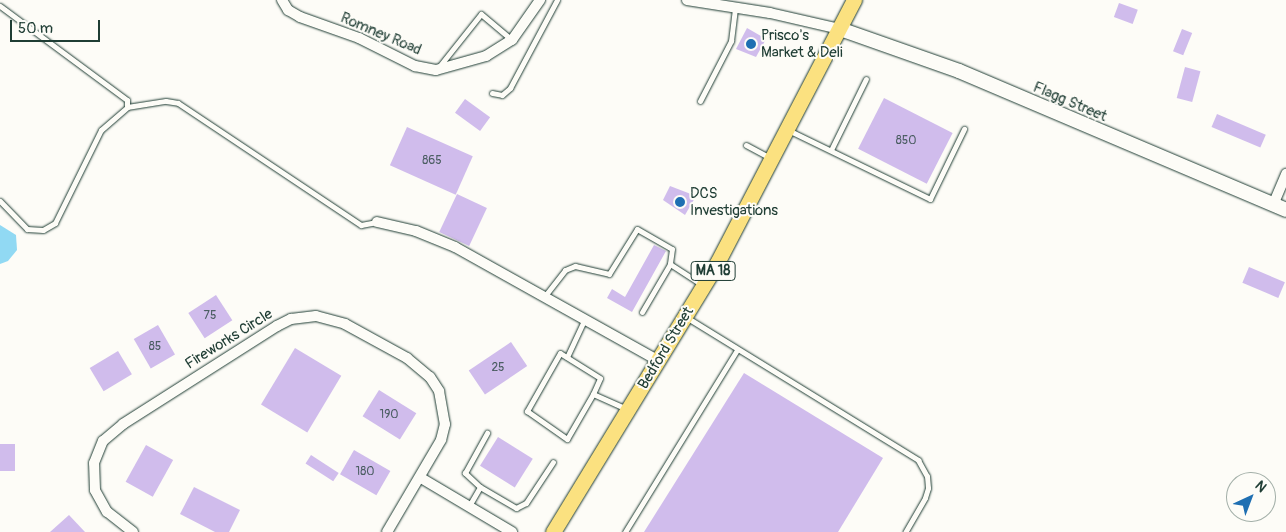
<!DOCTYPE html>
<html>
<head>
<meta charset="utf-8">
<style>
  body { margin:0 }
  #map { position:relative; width:1286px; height:532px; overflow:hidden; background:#fdfcf7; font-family:Pangolin,sans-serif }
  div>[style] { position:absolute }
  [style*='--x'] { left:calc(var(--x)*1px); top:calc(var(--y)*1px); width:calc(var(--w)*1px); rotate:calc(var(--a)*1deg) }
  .water>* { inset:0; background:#91d9f3 }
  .building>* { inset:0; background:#d0bcec; transform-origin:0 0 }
  .roads { filter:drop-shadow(0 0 1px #1f3d34) drop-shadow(0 0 1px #1f3d34) }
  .lane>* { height:5px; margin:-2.5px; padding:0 2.5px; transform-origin:2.5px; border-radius:2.5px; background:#fdfcf7 }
  .street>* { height:10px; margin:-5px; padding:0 5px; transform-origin:5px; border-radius:5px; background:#fdfcf7 }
  .secondary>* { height:14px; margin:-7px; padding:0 7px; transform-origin:7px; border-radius:7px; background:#fdfcf7 }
  .primary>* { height:15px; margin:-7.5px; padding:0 7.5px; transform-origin:7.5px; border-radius:7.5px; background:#fbe180 }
  .dots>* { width:14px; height:14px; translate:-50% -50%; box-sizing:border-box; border:2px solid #fdfcf7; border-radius:50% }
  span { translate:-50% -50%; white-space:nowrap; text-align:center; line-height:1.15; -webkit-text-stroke:4px #fdfcf7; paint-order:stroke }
  .number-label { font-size:12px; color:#4b5d62 }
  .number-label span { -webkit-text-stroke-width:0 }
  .shield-label span { padding:1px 4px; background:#fdfcf7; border:1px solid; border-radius:4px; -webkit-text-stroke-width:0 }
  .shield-label { font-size:14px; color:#1f3d34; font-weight:700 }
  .street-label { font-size:15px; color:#1f3d34 }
  .poi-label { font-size:15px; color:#1f3d34 }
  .left { translate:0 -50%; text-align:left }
  .north { position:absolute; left:1226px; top:472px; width:50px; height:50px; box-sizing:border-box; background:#fdfcf7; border:1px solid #a4b0a9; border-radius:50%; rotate:43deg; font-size:14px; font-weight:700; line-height:20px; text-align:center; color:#1f3d34 }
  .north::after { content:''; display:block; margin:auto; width:18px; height:22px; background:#1f6fb2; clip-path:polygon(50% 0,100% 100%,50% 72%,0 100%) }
  .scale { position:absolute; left:10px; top:20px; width:90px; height:22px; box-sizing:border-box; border:2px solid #1f3d34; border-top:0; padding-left:6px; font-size:15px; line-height:18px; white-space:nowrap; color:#1f3d34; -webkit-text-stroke:4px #fdfcf7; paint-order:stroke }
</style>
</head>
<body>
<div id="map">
  <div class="water">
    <i style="clip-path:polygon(0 225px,16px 235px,17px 250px,8px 261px,0 264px)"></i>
  </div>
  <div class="building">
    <i style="left:1119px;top:3px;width:20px;height:15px;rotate:20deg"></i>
    <i style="clip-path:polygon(747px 28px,766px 39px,756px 57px,736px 49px)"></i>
    <i style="left:1182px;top:29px;width:11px;height:24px;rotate:22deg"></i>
    <i style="left:1185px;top:67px;width:16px;height:32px;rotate:15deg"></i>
    <i style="left:884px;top:98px;width:77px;height:57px;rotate:27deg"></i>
    <i style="left:465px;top:99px;width:31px;height:17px;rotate:36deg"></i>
    <i style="left:1217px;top:114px;width:53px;height:14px;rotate:23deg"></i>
    <i style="left:407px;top:127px;width:72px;height:42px;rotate:24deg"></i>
    <i style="clip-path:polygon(670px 186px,696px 196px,685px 215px,663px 200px)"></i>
    <i style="left:457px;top:194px;width:33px;height:42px;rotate:25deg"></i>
    <i style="clip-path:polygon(654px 245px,666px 251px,632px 312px,607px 298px,612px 289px,625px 297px)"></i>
    <i style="left:1249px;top:267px;width:39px;height:17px;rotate:23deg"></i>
    <i style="left:216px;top:295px;width:30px;height:33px;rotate:57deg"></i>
    <i style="left:158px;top:325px;width:34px;height:28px;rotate:60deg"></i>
    <i style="left:511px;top:342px;width:29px;height:51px;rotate:56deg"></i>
    <i style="left:295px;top:348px;width:54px;height:66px;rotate:31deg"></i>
    <i style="left:118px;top:351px;width:27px;height:33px;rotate:59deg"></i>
    <i style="clip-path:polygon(744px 373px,883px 458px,838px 532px,644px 532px)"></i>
    <i style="left:379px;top:390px;width:44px;height:31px;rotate:32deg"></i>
    <i style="left:498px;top:437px;width:41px;height:34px;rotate:32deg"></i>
    <i style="left:0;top:444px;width:15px;height:27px"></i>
    <i style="left:146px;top:445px;width:31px;height:42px;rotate:29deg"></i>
    <i style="left:354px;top:450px;width:42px;height:28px;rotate:30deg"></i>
    <i style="left:311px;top:455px;width:33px;height:10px;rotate:33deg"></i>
    <i style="clip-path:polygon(194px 487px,240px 510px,229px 532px,215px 532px,180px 514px)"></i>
    <i style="clip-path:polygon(69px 515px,85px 532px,50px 532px)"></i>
  </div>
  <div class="roads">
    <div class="lane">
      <i style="--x:0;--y:6;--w:158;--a:36.5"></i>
      <i style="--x:127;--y:100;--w:7;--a:90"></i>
      <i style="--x:438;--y:68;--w:69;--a:-51.5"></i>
      <i style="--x:481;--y:14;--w:40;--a:40"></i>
      <i style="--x:492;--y:93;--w:10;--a:11"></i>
      <i style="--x:502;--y:95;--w:11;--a:-41"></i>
      <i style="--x:510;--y:88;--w:100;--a:-61.9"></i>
      <i style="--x:700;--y:101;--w:68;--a:-62.7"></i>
      <i style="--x:731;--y:41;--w:33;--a:-83"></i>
      <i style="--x:788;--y:130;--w:158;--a:25.9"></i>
      <i style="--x:930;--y:199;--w:78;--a:-64.1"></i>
      <i style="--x:746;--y:145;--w:27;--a:28"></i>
      <i style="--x:831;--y:150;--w:79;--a:-63.8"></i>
      <i style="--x:0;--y:201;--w:39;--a:46"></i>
      <i style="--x:27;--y:229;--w:16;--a:4"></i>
      <i style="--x:43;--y:230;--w:14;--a:-30"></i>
      <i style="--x:55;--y:223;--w:104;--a:-63.7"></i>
      <i style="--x:101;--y:130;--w:35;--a:-41"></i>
      <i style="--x:127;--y:107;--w:39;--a:-9"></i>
      <i style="--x:166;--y:101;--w:12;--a:9"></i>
      <i style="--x:178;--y:103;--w:220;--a:33.7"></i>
      <i style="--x:361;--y:225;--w:16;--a:-11"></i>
      <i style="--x:544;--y:297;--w:34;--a:-52"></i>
      <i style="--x:565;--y:270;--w:11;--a:-22"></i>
      <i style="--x:575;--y:266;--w:35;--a:13"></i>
      <i style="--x:609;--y:274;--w:53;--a:-58.1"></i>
      <i style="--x:637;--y:229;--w:40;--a:29.7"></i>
      <i style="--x:672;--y:249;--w:15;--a:98"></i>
      <i style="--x:642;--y:312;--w:56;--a:-59.7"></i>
      <i style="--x:670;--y:264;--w:37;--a:33"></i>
      <i style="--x:686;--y:317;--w:273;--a:31.6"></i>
      <i style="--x:918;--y:460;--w:18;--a:61"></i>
      <i style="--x:927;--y:476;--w:12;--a:85"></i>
      <i style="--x:928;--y:488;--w:10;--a:107"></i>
      <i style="--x:925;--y:498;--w:39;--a:120"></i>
      <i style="--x:567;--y:357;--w:40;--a:-65"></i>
      <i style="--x:593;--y:394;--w:17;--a:-66"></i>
      <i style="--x:600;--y:378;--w:47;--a:-148"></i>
      <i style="--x:560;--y:353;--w:67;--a:119.6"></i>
      <i style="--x:527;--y:411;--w:49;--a:35"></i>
      <i style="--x:567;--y:439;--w:52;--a:-60"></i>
      <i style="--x:593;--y:394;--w:36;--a:24"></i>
      <i style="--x:480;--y:487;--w:21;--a:-137"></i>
      <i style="--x:465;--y:473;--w:46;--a:-61.2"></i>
      <i style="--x:469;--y:506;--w:22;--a:-60"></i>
      <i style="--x:480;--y:487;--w:42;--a:30.3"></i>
      <i style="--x:516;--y:508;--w:11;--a:-27"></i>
      <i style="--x:526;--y:503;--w:49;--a:-56.6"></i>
      <i style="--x:625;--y:532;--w:214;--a:-58.4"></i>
    </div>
    <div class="street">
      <i style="--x:282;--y:0;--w:12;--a:59"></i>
      <i style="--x:288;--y:10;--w:14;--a:30"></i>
      <i style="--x:300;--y:17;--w:63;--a:19.6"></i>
      <i style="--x:359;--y:38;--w:63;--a:26.6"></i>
      <i style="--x:415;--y:66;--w:21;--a:11"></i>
      <i style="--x:436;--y:70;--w:52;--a:-15.6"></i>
      <i style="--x:486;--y:56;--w:31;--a:-32"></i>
      <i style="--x:512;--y:40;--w:49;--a:-55"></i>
      <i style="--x:687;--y:0;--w:84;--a:8.9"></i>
      <i style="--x:770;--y:13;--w:72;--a:12.9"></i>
      <i style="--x:1273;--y:205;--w:34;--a:-67"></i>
      <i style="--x:377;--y:222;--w:40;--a:13"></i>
      <i style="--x:416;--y:231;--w:42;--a:22.3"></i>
      <i style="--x:455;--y:247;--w:234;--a:29.2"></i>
      <i style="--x:421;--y:478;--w:106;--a:30.7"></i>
      <i style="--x:133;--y:532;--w:33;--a:-142"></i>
      <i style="--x:107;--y:512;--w:25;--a:-119"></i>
      <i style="--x:95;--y:490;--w:27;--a:-92"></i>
      <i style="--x:94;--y:463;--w:24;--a:-68"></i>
      <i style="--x:103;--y:441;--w:26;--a:-40"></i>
      <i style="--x:123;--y:424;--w:183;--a:-32.5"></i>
      <i style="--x:277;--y:326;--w:16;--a:-27"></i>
      <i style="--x:291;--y:319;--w:25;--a:-7"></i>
      <i style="--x:316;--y:316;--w:30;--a:15"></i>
      <i style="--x:345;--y:324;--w:71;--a:28.7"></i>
      <i style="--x:407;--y:358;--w:30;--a:40"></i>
      <i style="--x:430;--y:377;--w:17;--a:57"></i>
      <i style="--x:439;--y:391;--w:34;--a:80"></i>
      <i style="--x:445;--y:424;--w:16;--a:104"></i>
      <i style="--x:441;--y:440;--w:107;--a:120.4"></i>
    </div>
    <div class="secondary">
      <i style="--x:840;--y:29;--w:126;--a:19.4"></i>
      <i style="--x:959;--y:71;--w:355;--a:23"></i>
    </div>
    <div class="primary">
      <i style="--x:553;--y:532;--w:315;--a:-58.6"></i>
      <i style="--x:717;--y:263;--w:297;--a:-62.5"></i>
    </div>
  </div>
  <div class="dots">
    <i style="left:751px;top:44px;background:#1f6fb2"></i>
    <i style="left:680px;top:202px;background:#1f6fb2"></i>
  </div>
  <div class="number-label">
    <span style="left:906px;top:141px">850</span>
    <span style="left:432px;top:161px">865</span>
    <span style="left:210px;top:316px">75</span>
    <span style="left:155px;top:347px">85</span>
    <span style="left:498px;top:368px">25</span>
    <span style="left:389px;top:415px">190</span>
    <span style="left:365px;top:472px">180</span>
  </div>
  <div class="shield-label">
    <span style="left:713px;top:271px">MA 18</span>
  </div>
  <div class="street-label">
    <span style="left:381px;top:34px;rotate:23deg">Romney Road</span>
    <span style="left:1070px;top:102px;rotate:23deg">Flagg Street</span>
    <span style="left:229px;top:339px;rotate:-32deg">Fireworks Circle</span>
    <span style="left:666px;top:348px;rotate:-59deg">Bedford Street</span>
  </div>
  <div class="poi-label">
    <span class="left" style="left:761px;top:44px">Prisco's<br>Market &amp; Deli</span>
    <span class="left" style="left:690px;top:202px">DCS<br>Investigations</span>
  </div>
  <div class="north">N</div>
  <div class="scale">50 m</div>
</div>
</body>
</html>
